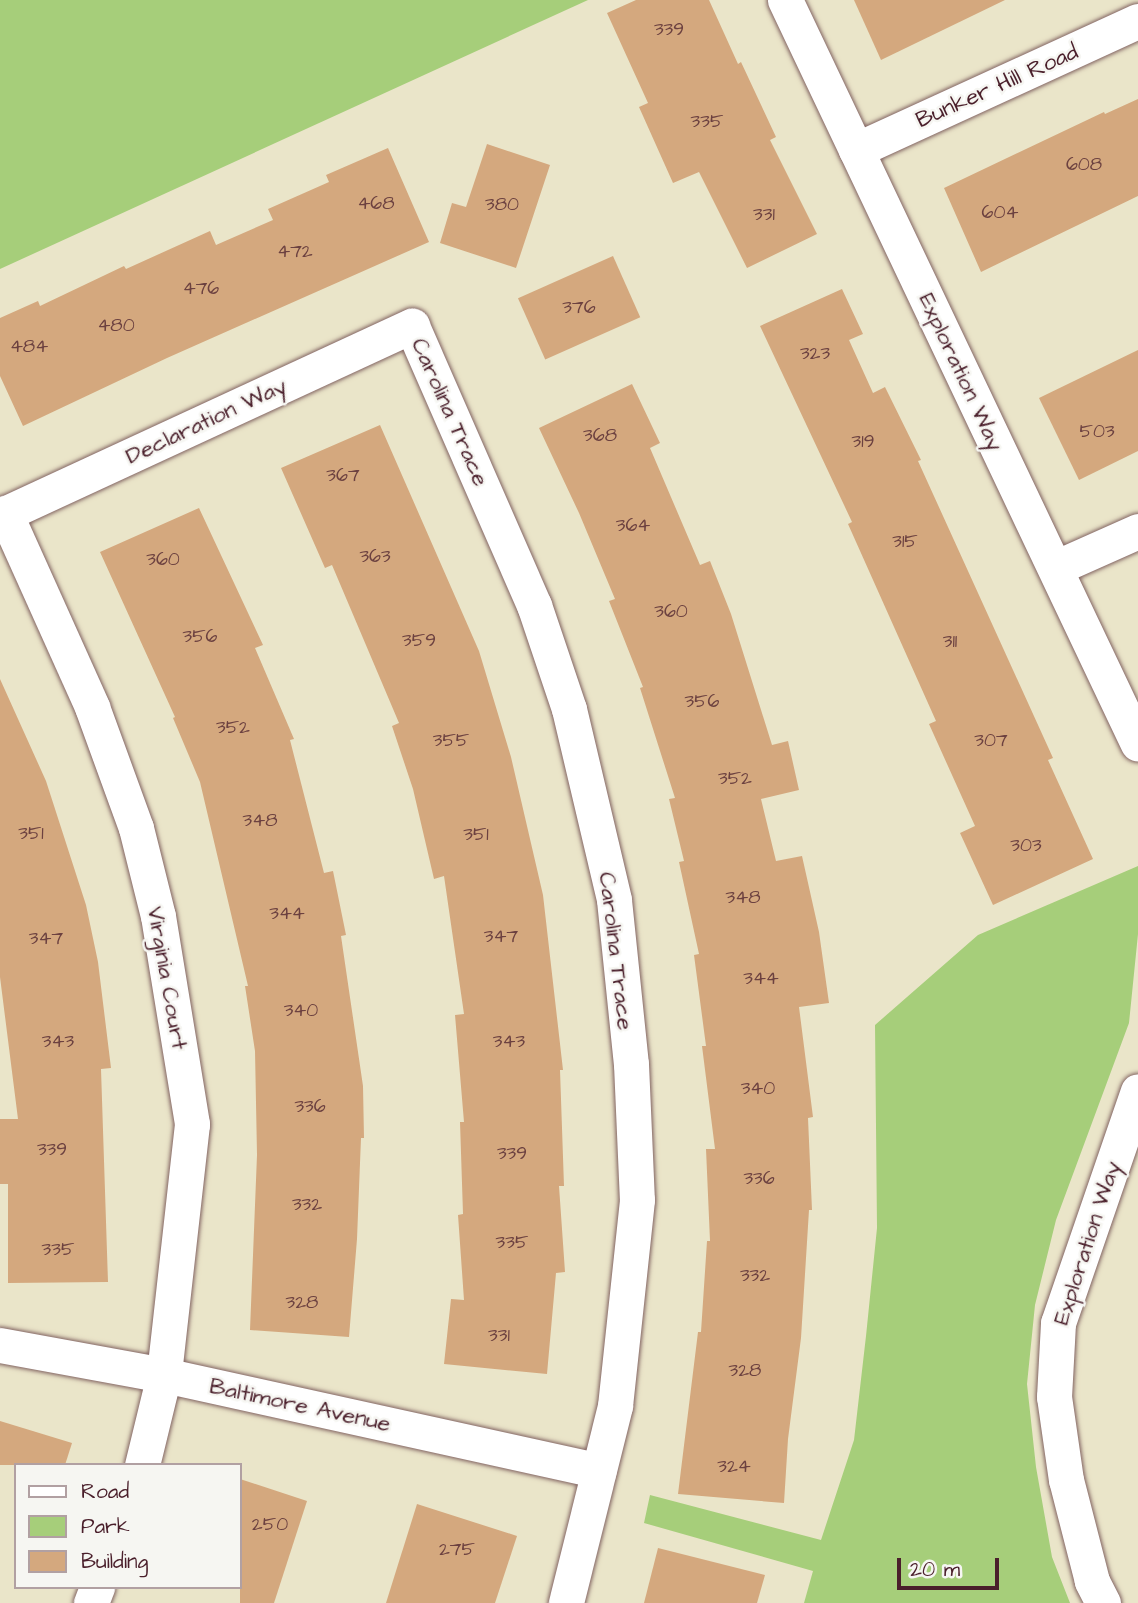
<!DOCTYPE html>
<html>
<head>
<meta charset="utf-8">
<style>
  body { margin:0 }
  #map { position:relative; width:1138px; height:1603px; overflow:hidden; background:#eae5c9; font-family:"Architects Daughter",sans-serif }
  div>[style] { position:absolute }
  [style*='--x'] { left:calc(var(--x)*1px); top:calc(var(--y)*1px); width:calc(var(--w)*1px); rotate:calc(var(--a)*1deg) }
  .green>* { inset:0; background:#a6ce7a }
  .building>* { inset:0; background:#d4a87e; transform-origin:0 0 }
  .roads { filter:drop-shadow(0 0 2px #826462) drop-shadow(0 0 2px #826462) }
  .minor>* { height:35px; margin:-17.5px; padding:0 17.5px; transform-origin:17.5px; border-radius:17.5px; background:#fff }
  span { translate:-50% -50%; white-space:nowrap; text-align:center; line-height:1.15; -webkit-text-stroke:5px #f6f6f2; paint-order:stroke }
  .number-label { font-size:19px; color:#6c4140 }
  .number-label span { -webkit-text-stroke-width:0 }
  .street-label { font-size:23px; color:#4a1f2b }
  .legend { position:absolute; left:14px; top:1463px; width:228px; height:126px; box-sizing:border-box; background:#f6f6f2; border:2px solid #b1a0a2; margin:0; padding:9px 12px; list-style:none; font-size:21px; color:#4a1f2b }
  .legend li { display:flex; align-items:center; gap:14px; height:35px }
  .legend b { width:35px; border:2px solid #b1a0a2 }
  .scale { position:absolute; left:897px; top:1558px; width:102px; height:32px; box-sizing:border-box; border:4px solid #4a1f2b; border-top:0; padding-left:9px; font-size:21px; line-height:24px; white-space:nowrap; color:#4a1f2b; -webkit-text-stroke:5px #f6f6f2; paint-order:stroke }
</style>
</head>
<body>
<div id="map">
  <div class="green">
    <i style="clip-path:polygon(0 0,588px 0,0 269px)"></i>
    <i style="clip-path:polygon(1138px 866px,1138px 934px,1129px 1023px,1056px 1220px,1035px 1305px,1027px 1384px,1036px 1467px,1052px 1557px,1070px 1603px,804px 1603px,813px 1571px,644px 1523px,650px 1495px,821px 1540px,854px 1440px,866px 1336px,877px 1228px,875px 1025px,978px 935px)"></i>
  </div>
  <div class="building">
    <i style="clip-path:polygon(636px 0,709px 0,738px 64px,741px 62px,776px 137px,770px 140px,817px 234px,747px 268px,699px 172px,673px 183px,639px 107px,648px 103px,607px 13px)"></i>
    <i style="clip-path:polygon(854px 0,1005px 0,881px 60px)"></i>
    <i style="clip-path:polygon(1138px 99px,1138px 196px,981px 272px,944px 188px,1104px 112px,1105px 114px)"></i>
    <i style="clip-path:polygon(487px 144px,550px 165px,516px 268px,440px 243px,452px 203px,466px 207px)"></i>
    <i style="clip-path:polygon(388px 148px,429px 242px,167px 358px,23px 426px,0 376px,0 318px,38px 301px,40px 306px,124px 266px,126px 269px,210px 231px,216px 245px,273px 220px,268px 209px,329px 182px,326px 175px)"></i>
    <i style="left:613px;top:256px;width:67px;height:104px;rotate:66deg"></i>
    <i style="clip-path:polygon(842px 289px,863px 334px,849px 340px,873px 393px,885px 387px,921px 460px,918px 461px,1053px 758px,1048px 760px,1093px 859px,993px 905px,960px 833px,975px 826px,929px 724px,936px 721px,848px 524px,852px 522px,760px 326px)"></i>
    <i style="clip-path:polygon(1138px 350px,1138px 451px,1079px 480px,1039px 398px)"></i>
    <i style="clip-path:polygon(632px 384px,660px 443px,650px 448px,700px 565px,710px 561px,731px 614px,772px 745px,788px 741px,799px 790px,761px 799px,776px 861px,802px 856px,819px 932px,829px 1003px,799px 1007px,813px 1117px,808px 1118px,812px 1210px,809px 1210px,801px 1338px,788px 1439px,784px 1503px,678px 1494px,698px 1332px,701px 1332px,707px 1241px,710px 1241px,706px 1149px,715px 1149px,702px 1046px,706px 1046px,694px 955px,699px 954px,679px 862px,684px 861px,669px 799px,675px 798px,640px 688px,643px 687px,609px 601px,615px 599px,579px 513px,539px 428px)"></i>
    <i style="clip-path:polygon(380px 425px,479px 651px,511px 757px,543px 895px,563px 1070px,560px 1070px,564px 1186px,559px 1186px,565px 1272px,556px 1273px,547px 1374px,444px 1364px,451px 1299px,464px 1300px,458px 1215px,463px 1214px,460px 1122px,464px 1122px,455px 1015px,464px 1014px,444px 876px,434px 879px,413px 789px,392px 726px,399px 723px,332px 565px,325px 568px,281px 468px)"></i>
    <i style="clip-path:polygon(199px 508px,263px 645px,255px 648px,294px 739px,290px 740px,324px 873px,333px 871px,346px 935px,341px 936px,363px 1086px,364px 1138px,361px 1138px,357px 1239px,349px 1337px,250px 1330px,257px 1155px,255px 1051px,245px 986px,248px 986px,200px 782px,173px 718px,175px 717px,100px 552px)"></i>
    <i style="clip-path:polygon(0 679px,46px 781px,86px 905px,98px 962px,111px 1068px,101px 1069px,108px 1282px,8px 1283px,8px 1184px,0 1184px,0 1119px,18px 1119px,0 977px)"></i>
    <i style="clip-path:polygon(0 1421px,72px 1443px,65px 1465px,0 1465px)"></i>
    <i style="clip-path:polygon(240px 1479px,307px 1501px,274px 1603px,240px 1603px)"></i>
    <i style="clip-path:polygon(417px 1504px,517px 1536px,495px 1603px,386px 1603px)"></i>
    <i style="clip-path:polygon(658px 1548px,765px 1575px,757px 1603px,644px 1603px)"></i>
  </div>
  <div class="roads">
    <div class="minor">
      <i style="--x:785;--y:0;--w:823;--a:64.62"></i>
      <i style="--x:856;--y:150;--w:310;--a:-24.6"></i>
      <i style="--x:5;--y:513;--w:213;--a:65.8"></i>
      <i style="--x:92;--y:707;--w:129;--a:70"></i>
      <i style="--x:136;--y:828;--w:91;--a:76"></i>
      <i style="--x:158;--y:916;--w:211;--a:80.7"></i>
      <i style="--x:192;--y:1124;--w:253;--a:96.4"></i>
      <i style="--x:164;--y:1375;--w:93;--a:103.7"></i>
      <i style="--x:0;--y:516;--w:454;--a:-24.8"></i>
      <i style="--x:412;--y:326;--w:305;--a:66.4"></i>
      <i style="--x:534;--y:605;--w:110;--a:71.4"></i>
      <i style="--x:569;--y:709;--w:196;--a:76.7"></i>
      <i style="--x:614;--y:900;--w:165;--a:84.1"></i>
      <i style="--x:631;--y:1064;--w:136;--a:87.5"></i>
      <i style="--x:637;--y:1200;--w:207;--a:96.1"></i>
      <i style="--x:615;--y:1406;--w:203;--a:104"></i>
      <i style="--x:1055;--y:568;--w:91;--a:-24"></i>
      <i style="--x:0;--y:1345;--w:167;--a:10.4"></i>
      <i style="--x:164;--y:1375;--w:445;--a:12.4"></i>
      <i style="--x:91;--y:1603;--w:17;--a:-69"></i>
      <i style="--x:1103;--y:1603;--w:25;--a:-117"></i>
      <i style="--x:1092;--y:1581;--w:104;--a:-104.4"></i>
      <i style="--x:1066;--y:1480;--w:84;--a:-98.2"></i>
      <i style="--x:1054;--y:1397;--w:74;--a:-86.9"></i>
      <i style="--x:1058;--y:1323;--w:245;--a:-71"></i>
    </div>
  </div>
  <div class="number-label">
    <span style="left:669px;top:30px">339</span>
    <span style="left:707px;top:122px">335</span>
    <span style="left:1084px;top:165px">608</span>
    <span style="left:376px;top:204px">468</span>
    <span style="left:502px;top:205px">380</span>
    <span style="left:1000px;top:213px">604</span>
    <span style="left:764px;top:215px">331</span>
    <span style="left:295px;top:252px">472</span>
    <span style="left:201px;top:289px">476</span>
    <span style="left:579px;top:308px">376</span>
    <span style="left:116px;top:326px">480</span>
    <span style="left:29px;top:347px">484</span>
    <span style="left:815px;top:354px">323</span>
    <span style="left:1097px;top:432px">503</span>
    <span style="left:600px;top:436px">368</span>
    <span style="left:863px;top:442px">319</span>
    <span style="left:343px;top:476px">367</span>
    <span style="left:633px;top:526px">364</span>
    <span style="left:905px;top:542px">315</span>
    <span style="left:375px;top:557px">363</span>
    <span style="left:163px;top:560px">360</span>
    <span style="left:671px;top:612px">360</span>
    <span style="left:200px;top:637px">356</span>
    <span style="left:419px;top:641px">359</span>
    <span style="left:950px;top:642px">311</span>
    <span style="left:702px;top:702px">356</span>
    <span style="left:233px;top:728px">352</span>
    <span style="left:451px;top:741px">355</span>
    <span style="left:991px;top:741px">307</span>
    <span style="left:735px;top:779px">352</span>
    <span style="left:260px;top:821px">348</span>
    <span style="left:31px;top:834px">351</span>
    <span style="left:476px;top:835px">351</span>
    <span style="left:1026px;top:846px">303</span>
    <span style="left:743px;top:898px">348</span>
    <span style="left:287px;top:914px">344</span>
    <span style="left:501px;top:937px">347</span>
    <span style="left:46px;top:939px">347</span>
    <span style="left:761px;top:979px">344</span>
    <span style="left:301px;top:1011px">340</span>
    <span style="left:58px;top:1042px">343</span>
    <span style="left:509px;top:1042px">343</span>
    <span style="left:758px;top:1089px">340</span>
    <span style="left:310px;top:1107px">336</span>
    <span style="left:52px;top:1150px">339</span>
    <span style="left:512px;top:1154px">339</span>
    <span style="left:759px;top:1179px">336</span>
    <span style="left:307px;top:1205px">332</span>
    <span style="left:512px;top:1243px">335</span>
    <span style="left:58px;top:1250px">335</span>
    <span style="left:755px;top:1276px">332</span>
    <span style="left:302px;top:1303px">328</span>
    <span style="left:499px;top:1336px">331</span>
    <span style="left:745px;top:1371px">328</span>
    <span style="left:734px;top:1467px">324</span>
    <span style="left:270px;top:1525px">250</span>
    <span style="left:457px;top:1550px">275</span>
  </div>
  <div class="street-label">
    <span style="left:997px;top:86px;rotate:-24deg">Bunker Hill Road</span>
    <span style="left:961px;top:372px;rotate:65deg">Exploration Way</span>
    <span style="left:450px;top:412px;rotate:66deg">Carolina Trace</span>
    <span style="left:206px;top:421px;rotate:-25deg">Declaration Way</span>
    <span style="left:616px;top:951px;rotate:83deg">Carolina Trace</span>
    <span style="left:167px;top:978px;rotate:80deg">Virginia Court</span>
    <span style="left:1087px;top:1243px;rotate:-72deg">Exploration Way</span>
    <span style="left:300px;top:1405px;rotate:12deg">Baltimore Avenue</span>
  </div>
  <ul class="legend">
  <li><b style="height:9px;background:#fff"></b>Road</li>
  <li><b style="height:19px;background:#a6ce7a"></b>Park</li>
  <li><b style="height:19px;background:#d4a87e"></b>Building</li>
  </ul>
  <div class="scale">20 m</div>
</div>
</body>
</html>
